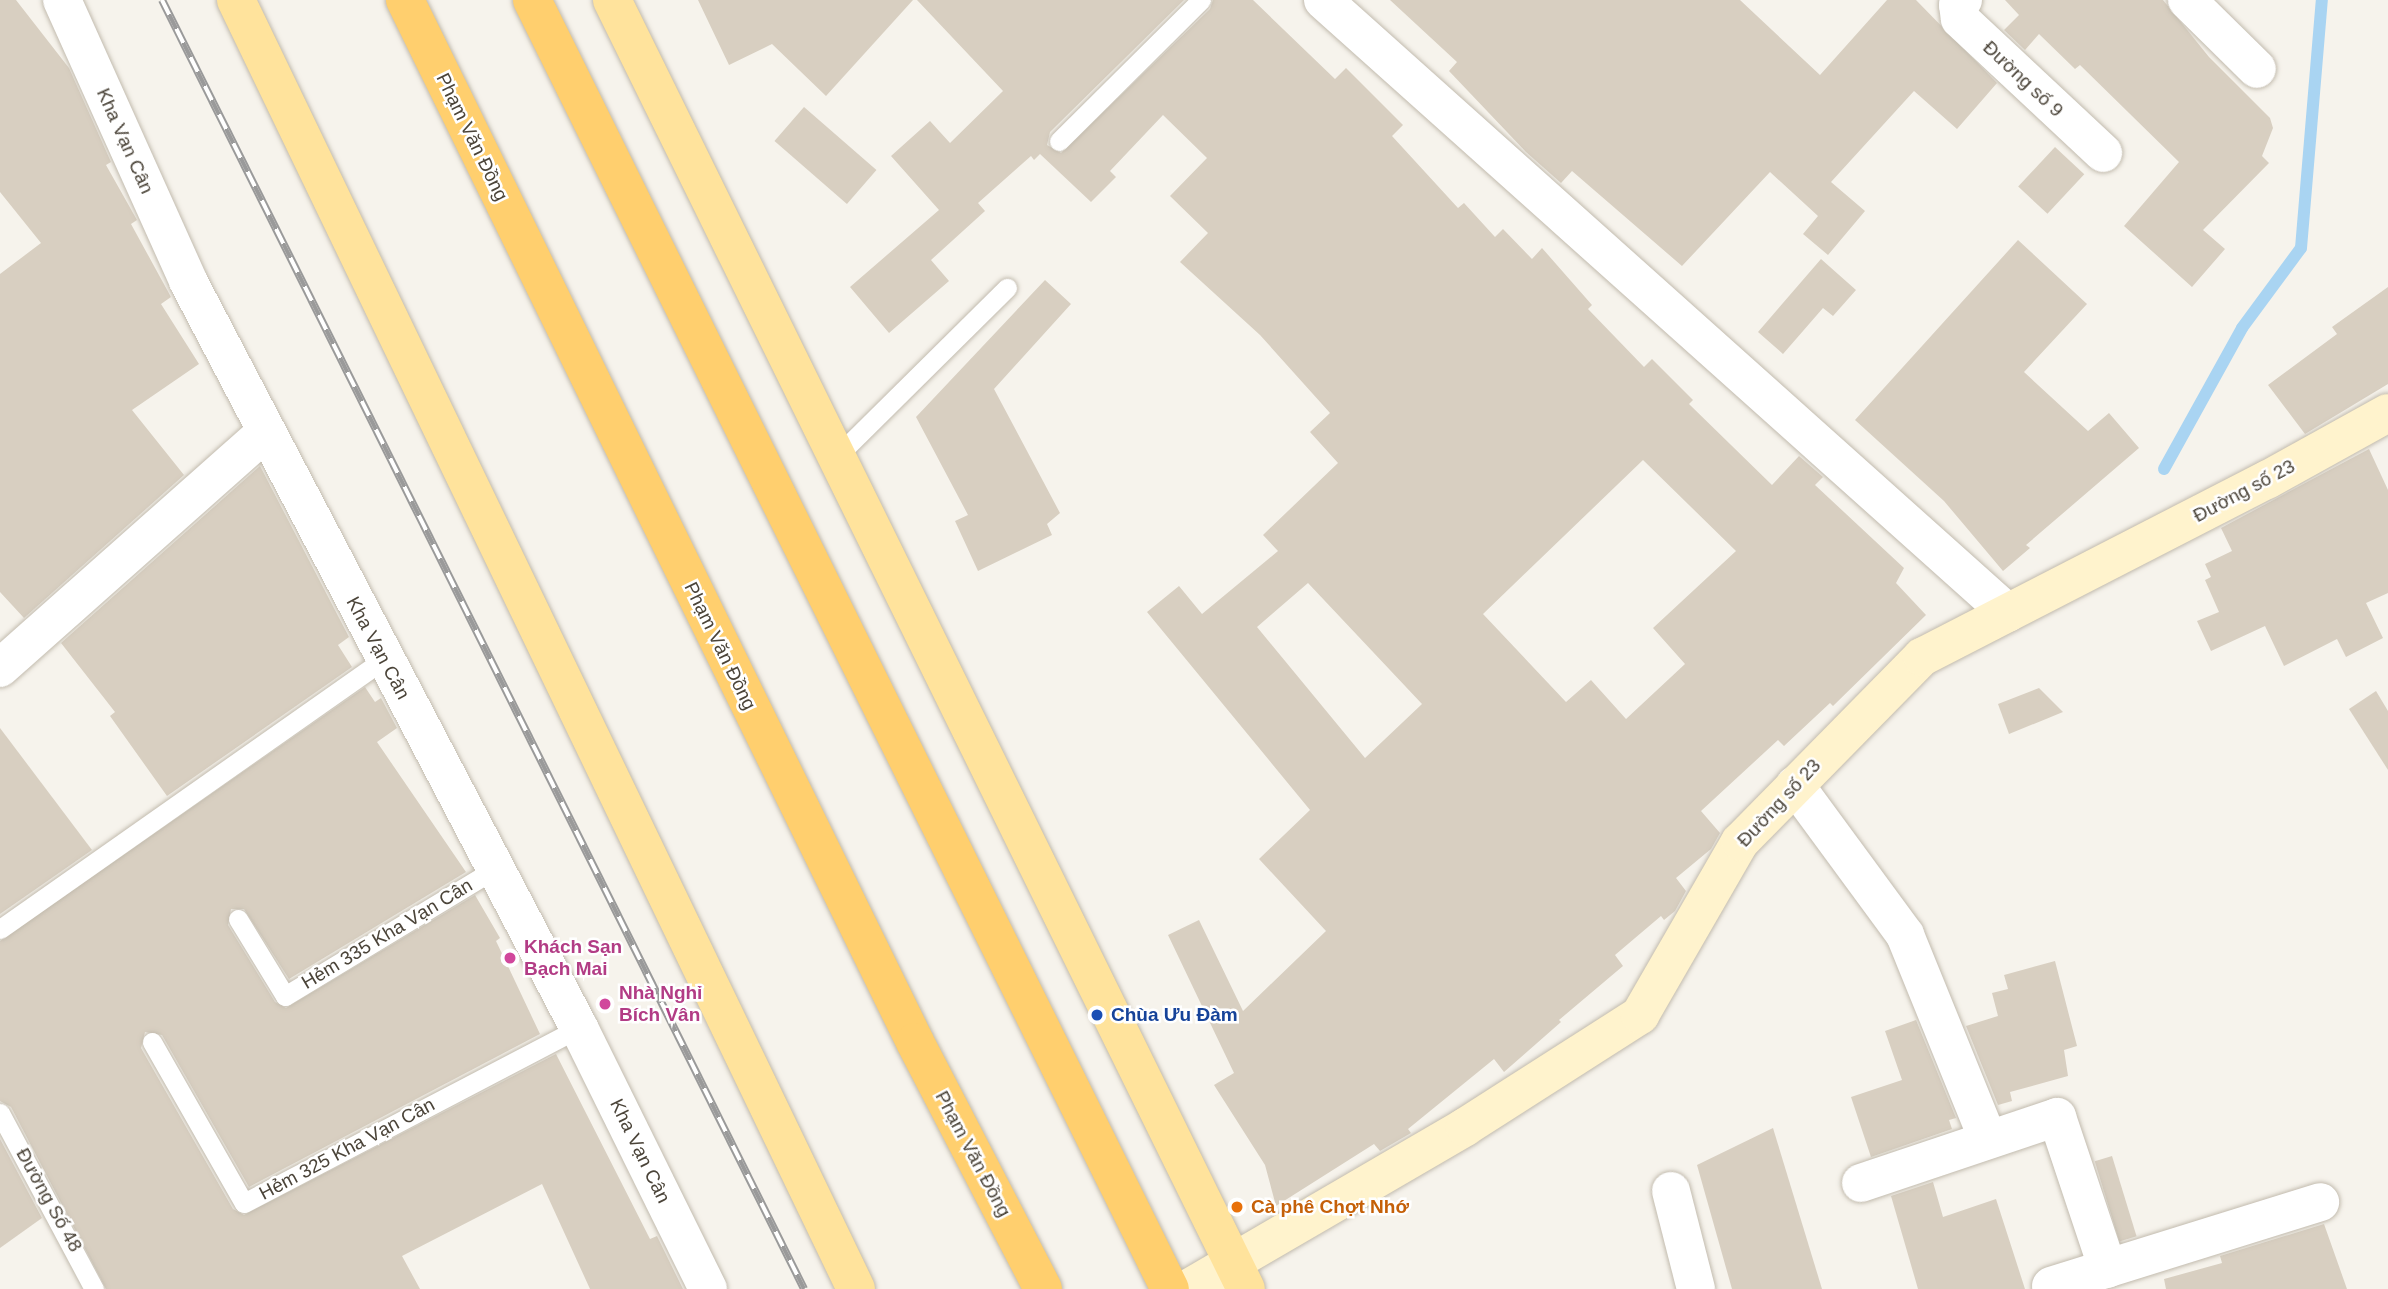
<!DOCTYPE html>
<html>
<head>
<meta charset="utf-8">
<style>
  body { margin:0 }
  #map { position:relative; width:2388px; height:1289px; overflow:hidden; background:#f6f3ec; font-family:Arial,sans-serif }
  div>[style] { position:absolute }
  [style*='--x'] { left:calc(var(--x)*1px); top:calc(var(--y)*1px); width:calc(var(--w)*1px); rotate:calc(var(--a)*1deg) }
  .stream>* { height:12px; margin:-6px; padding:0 6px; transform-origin:6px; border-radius:6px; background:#a9d4f2 }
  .building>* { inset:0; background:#d8cfc1; transform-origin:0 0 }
  .roads { filter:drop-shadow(0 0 2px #c2bbae) drop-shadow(0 0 2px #c2bbae) }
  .lane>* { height:19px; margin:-9.5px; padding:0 9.5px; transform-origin:9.5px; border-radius:9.5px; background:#fff }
  .street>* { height:38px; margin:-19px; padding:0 19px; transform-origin:19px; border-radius:19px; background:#fff }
  .secondary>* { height:38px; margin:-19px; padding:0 19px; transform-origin:19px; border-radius:19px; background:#fff3cd }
  .primary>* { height:38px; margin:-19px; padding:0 19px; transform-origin:19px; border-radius:19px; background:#ffe39c }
  .highway>* { height:38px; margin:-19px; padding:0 19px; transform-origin:19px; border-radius:19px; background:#ffcf6e }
  .rail>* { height:8px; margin-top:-4px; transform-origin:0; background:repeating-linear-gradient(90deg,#fff 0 16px,#9a9a9a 0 32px); box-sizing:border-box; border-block:2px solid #9a9a9a }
  .dots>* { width:19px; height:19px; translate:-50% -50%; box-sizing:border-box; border:4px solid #fff; border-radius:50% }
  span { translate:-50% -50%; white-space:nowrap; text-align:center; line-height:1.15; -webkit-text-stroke:5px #fff; paint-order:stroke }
  .street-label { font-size:19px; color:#4b4439 }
  .hotel-label { font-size:19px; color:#b23c85; font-weight:700 }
  .left { translate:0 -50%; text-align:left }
  .transit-label { font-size:19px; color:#164399; font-weight:700 }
  .food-label { font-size:19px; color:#c56008; font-weight:700 }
</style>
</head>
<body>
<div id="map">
  <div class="stream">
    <i style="--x:2164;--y:469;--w:161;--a:-61"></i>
    <i style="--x:2242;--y:328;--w:99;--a:-53.6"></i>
    <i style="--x:2301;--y:248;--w:249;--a:-85.2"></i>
  </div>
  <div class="building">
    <i style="clip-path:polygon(0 0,16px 0,69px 68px,111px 162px,106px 165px,137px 220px,131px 224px,171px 297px,161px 304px,199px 364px,132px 410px,184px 475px,24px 618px,0 592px,0 274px,41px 243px,0 192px)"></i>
    <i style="clip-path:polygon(698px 0,913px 0,826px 96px,772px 44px,729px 65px)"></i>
    <i style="clip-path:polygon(evenodd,917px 0,1184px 0,1050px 132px,1047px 145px,1061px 153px,1210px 9px,1213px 0,1253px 0,1335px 79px,1346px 68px,1403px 125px,1392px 136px,1458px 208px,1464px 203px,1495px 237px,1503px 229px,1532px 259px,1542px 248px,1592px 305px,1588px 309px,1644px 367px,1652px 359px,1693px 400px,1689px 404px,1772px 485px,1799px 456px,1823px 477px,1815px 485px,1904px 568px,1896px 583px,1926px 615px,1833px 706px,1830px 703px,1784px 746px,1778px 740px,1701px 811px,1720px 833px,1711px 849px,1676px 878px,1686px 891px,1675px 911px,1664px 920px,1661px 916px,1615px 955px,1623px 966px,1559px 1020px,1561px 1022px,1504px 1072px,1494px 1059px,1408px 1129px,1411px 1133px,1380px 1151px,1374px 1144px,1276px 1206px,1265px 1165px,1214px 1085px,1234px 1073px,1168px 935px,1199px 920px,1243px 1011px,1326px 931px,1259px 859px,1310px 810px,1147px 612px,1179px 586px,1202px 614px,1278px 551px,1263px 535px,1338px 463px,1310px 432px,1330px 413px,1260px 335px,1180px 262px,1208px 233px,1170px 196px,1207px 158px,1163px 115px,1110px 171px,1116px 177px,1091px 202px,1040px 154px,1034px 160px,1031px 156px,978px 203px,985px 211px,931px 260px,949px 281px,889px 333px,850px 287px,939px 210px,891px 156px,930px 121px,950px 143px,1003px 91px,917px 0,1643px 460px,1736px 551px,1653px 628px,1685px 664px,1626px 719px,1591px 680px,1566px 702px,1483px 614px,1643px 460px,917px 0,1308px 583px,1422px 704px,1365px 758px,1257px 627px,1308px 583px)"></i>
    <i style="clip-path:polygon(1390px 0,1740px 0,1820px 75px,1887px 0,1916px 0,1997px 83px,1957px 129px,1914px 91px,1831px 182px,1865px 211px,1828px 255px,1803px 234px,1818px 216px,1770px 172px,1682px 266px,1572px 171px,1561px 183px,1526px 152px,1449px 71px,1457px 62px)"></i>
    <i style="clip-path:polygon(2005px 0,2163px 0,2209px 57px,2270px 118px,2273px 128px,2262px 156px,2269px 163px,2203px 230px,2225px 249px,2192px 287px,2124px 226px,2179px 162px,2080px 65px,2075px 69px,2039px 34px,2025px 50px,2004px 30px,2019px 15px)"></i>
    <i style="left:804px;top:107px;width:96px;height:45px;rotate:41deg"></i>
    <i style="left:2055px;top:147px;width:40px;height:54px;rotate:43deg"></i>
    <i style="clip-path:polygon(2018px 240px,2087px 304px,2024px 372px,2088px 431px,2109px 413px,2139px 448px,2026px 545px,2030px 548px,2003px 571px,1944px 501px,1855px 420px)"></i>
    <i style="clip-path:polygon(1821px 259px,1856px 290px,1833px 316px,1823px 308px,1783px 354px,1758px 332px)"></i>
    <i style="clip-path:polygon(1045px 280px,1071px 304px,994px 389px,1060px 513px,1047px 524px,1052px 535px,978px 571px,955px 521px,968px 515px,916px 417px)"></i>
    <i style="clip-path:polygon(2388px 287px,2388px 384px,2305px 434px,2268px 385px,2337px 334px,2332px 327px)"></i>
    <i style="clip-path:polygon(2369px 449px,2388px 490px,2388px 593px,2366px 603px,2383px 638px,2346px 657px,2337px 639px,2284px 666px,2265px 626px,2211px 651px,2197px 621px,2219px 612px,2205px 580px,2211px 577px,2205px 564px,2232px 551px,2221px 528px)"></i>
    <i style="clip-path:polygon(260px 466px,349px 637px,338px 645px,352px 667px,167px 796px,110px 716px,115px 712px,61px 643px)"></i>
    <i style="clip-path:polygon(365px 687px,375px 702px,381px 698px,397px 728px,377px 742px,466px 872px,289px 979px,244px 909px,231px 909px,228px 925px,275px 1002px,286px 1008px,475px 895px,500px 938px,496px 941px,540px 1034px,249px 1187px,162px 1035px,145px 1032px,141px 1048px,233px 1209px,244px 1215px,556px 1054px,650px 1239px,657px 1236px,683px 1289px,590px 1289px,542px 1184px,402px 1256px,420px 1289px,106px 1289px,11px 1107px,0 1101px,0 941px)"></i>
    <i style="clip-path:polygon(2039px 688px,2063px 712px,2009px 734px,1998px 704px)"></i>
    <i style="clip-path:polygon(2376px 691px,2388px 711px,2388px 770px,2349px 709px)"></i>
    <i style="clip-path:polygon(0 728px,92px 850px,0 914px)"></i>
    <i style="clip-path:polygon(2055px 961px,2077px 1046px,2064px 1050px,2068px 1076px,2010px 1092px,2012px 1101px,1998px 1105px,1966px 1026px,1998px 1016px,1992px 993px,2008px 989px,2004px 975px)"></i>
    <i style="clip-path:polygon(1916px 1020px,1956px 1118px,1949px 1120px,1952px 1129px,1871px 1157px,1851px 1097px,1902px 1080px,1885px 1031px)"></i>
    <i style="clip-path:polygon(1773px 1128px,1822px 1289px,1732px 1289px,1697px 1165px)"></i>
    <i style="clip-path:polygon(0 1139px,42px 1218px,0 1248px)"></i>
    <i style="left:2112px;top:1156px;width:84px;height:18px;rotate:73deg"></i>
    <i style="clip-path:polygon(1933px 1182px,1943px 1217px,1996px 1199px,2025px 1289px,1918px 1289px,1891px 1196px)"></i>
    <i style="clip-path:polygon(2324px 1224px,2347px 1289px,2166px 1289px,2164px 1279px,2222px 1263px,2220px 1256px)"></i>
  </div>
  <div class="roads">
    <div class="lane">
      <i style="--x:1059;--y:141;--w:200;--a:-44.8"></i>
      <i style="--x:835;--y:458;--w:242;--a:-44.7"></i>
      <i style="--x:238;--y:919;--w:90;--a:58.6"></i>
      <i style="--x:285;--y:996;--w:245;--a:-31.2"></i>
      <i style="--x:0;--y:929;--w:469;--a:-35.1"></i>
      <i style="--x:152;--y:1042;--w:185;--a:60.3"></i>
      <i style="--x:244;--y:1203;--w:378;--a:-27.6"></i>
      <i style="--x:0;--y:1113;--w:200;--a:61.9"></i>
    </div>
    <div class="street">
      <i style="--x:62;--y:0;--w:308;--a:65.8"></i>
      <i style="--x:188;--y:281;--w:843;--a:62.37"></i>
      <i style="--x:579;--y:1028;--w:291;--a:63.7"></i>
      <i style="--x:1323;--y:0;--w:919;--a:41.83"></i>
      <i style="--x:1963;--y:0;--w:7;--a:135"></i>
      <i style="--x:1958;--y:5;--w:14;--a:82"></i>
      <i style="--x:1960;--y:19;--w:196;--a:43.1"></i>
      <i style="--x:2187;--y:0;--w:98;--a:44.6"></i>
      <i style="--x:0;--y:668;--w:354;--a:-41.6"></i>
      <i style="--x:1795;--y:785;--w:186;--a:53.7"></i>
      <i style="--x:1905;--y:935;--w:218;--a:67.9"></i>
      <i style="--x:1861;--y:1183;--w:207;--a:-18.6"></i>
      <i style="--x:2057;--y:1117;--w:160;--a:71.5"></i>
      <i style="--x:1671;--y:1191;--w:101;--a:75.7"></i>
      <i style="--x:2051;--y:1286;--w:282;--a:-17.3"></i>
    </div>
    <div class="secondary">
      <i style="--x:1187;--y:1289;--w:322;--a:-30.2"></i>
      <i style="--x:1465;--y:1127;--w:208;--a:-32.6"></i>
      <i style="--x:1640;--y:1015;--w:200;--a:-60"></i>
      <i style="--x:1740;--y:842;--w:260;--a:-45.5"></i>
      <i style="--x:1922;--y:657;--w:388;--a:-27.2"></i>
      <i style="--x:2267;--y:480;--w:138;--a:-29"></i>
    </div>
    <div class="primary">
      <i style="--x:236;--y:0;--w:1430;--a:64.31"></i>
      <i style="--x:612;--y:0;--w:1436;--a:63.81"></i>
    </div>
    <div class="highway">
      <i style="--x:405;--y:0;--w:1160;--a:63.92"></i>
      <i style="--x:915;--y:1042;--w:278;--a:62.6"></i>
      <i style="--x:532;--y:0;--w:1438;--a:63.67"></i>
    </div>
  </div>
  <div class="rail">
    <i style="--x:162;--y:0;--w:1440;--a:63.52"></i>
  </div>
  <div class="dots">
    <i style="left:510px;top:958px;background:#d1479c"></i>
    <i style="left:605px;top:1004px;background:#d1479c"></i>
    <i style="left:1097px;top:1015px;background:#1a4fb4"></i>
    <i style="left:1237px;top:1207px;background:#e8710a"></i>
  </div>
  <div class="street-label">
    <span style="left:2023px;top:79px;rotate:43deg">Đường số 9</span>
    <span style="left:472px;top:137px;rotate:64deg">Phạm Văn Đồng</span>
    <span style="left:125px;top:141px;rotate:66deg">Kha Vạn Cân</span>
    <span style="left:2244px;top:491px;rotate:-28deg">Đường số 23</span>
    <span style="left:720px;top:646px;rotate:64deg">Phạm Văn Đồng</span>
    <span style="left:378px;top:648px;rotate:62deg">Kha Vạn Cân</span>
    <span style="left:1779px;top:803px;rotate:-47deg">Đường số 23</span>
    <span style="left:387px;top:934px;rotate:-31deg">Hẻm 335 Kha Vạn Cân</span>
    <span style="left:347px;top:1149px;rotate:-28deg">Hẻm 325 Kha Vạn Cân</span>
    <span style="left:640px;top:1151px;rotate:64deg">Kha Vạn Cân</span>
    <span style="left:973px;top:1154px;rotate:62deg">Phạm Văn Đồng</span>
    <span style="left:49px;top:1200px;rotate:61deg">Đường Số 48</span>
  </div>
  <div class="hotel-label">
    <span class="left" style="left:524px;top:958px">Khách Sạn<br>Bạch Mai</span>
    <span class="left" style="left:619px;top:1004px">Nhà Nghỉ<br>Bích Vân</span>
  </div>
  <div class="transit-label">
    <span class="left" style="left:1111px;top:1015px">Chùa Ưu Đàm</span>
  </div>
  <div class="food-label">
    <span class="left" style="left:1251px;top:1207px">Cà phê Chợt Nhớ</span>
  </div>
</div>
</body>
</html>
